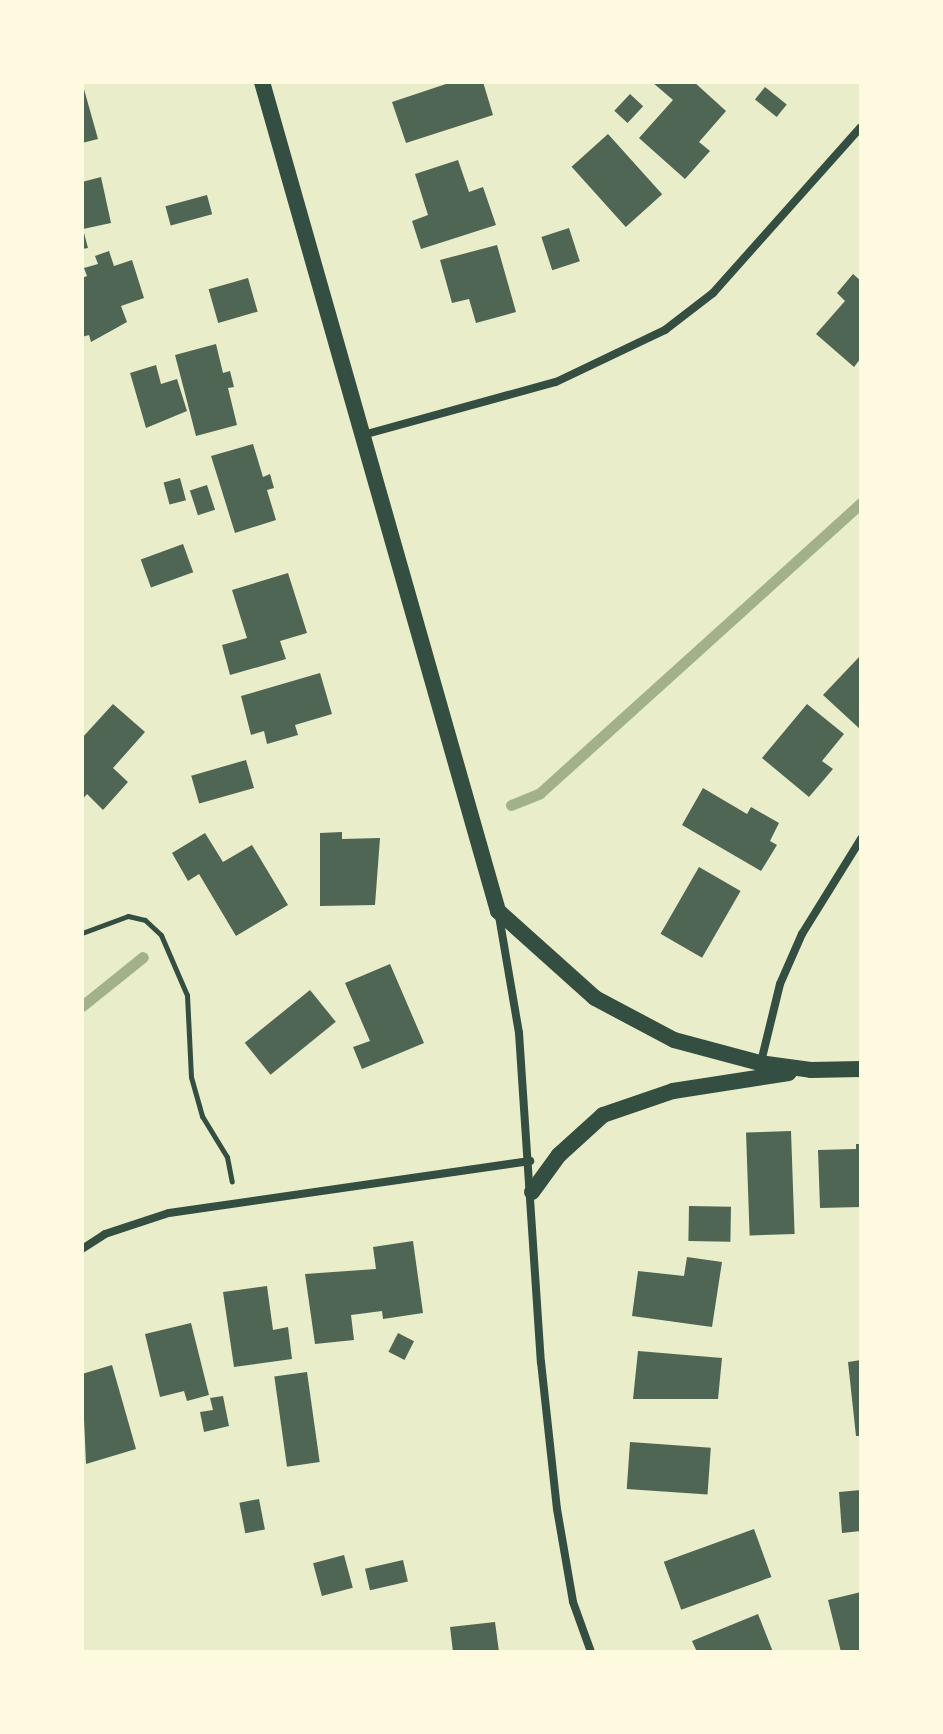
<!DOCTYPE html>
<html>
<head>
<meta charset="utf-8">
<style>
  body { margin:0 }
  #map { position:relative; width:943px; height:1734px; overflow:hidden; background:#e9edc9; font-family:"Fira Sans",sans-serif }
  div>[style] { position:absolute }
  [style*='--x'] { left:calc(var(--x)*1px); top:calc(var(--y)*1px); width:calc(var(--w)*1px); rotate:calc(var(--a)*1deg) }
  .stream>* { height:11px; margin:-5.5px; padding:0 5.5px; transform-origin:5.5px; border-radius:5.5px; background:#a3b18a }
  .building>* { inset:0; background:#4f6655; transform-origin:0 0 }
  .path>* { height:5px; margin:-2.5px; padding:0 2.5px; transform-origin:2.5px; border-radius:2.5px; background:#344e41 }
  .minor>* { height:8px; margin:-4px; padding:0 4px; transform-origin:4px; border-radius:4px; background:#344e41 }
  .secondary>* { height:16px; margin:-8px; padding:0 8px; transform-origin:8px; border-radius:8px; background:#344e41 }
  span { translate:-50% -50%; white-space:nowrap; text-align:center; line-height:1.15; -webkit-text-stroke:6px #fefae0; paint-order:stroke }
  .frame { position:absolute; inset:0; border:84px solid #fefae0; pointer-events:none }
</style>
</head>
<body>
<div id="map">
  <div class="stream">
    <i style="--x:511;--y:805;--w:31;--a:-22"></i>
    <i style="--x:540;--y:793;--w:433;--a:-42.1"></i>
    <i style="--x:82;--y:1006;--w:78;--a:-38.8"></i>
  </div>
  <div class="building">
    <i style="clip-path:polygon(82px 82px,98px 139px,82px 143px)"></i>
    <i style="clip-path:polygon(452px 82px,483px 82px,493px 115px,406px 143px,392px 102px)"></i>
    <i style="clip-path:polygon(652px 82px,694px 82px,726px 111px,699px 142px,710px 151px,685px 179px,639px 138px,673px 100px)"></i>
    <i style="left:765px;top:87px;width:28px;height:16px;rotate:39deg"></i>
    <i style="left:630px;top:94px;width:18px;height:23px;rotate:43deg"></i>
    <i style="left:608px;top:134px;width:81px;height:49px;rotate:48deg"></i>
    <i style="clip-path:polygon(458px 160px,469px 192px,483px 187px,496px 225px,421px 249px,412px 221px,428px 215px,415px 174px)"></i>
    <i style="clip-path:polygon(101px 177px,111px 223px,83px 229px,88px 248px,82px 249px,82px 182px)"></i>
    <i style="left:207px;top:195px;width:20px;height:43px;rotate:75deg"></i>
    <i style="left:569px;top:228px;width:35px;height:29px;rotate:72deg"></i>
    <i style="clip-path:polygon(497px 245px,516px 312px,476px 323px,469px 299px,452px 303px,440px 260px)"></i>
    <i style="clip-path:polygon(109px 251px,114px 266px,132px 260px,144px 298px,121px 306px,127px 322px,91px 342px,89px 335px,82px 337px,82px 278px,87px 276px,84px 268px,98px 264px,95px 256px)"></i>
    <i style="clip-path:polygon(853px 274px,861px 281px,861px 358px,854px 367px,816px 334px,845px 301px,837px 293px)"></i>
    <i style="left:248px;top:278px;width:35px;height:41px;rotate:74deg"></i>
    <i style="clip-path:polygon(216px 344px,223px 373px,230px 371px,234px 387px,228px 388px,237px 425px,196px 436px,175px 355px)"></i>
    <i style="clip-path:polygon(156px 365px,161px 384px,177px 379px,187px 411px,146px 428px,130px 373px)"></i>
    <i style="clip-path:polygon(253px 444px,263px 477px,270px 474px,274px 488px,267px 490px,276px 520px,235px 533px,211px 456px)"></i>
    <i style="left:180px;top:478px;width:23px;height:17px;rotate:75deg"></i>
    <i style="left:207px;top:485px;width:26px;height:18px;rotate:72deg"></i>
    <i style="left:183px;top:544px;width:30px;height:45px;rotate:70deg"></i>
    <i style="clip-path:polygon(288px 573px,307px 633px,280px 641px,286px 659px,230px 675px,222px 645px,247px 638px,232px 590px)"></i>
    <i style="clip-path:polygon(861px 655px,861px 730px,823px 695px)"></i>
    <i style="clip-path:polygon(320px 673px,332px 714px,295px 725px,298px 735px,267px 744px,264px 731px,251px 735px,241px 696px)"></i>
    <i style="clip-path:polygon(113px 704px,145px 732px,113px 768px,128px 782px,103px 810px,87px 794px,82px 800px,82px 738px)"></i>
    <i style="clip-path:polygon(807px 704px,844px 734px,822px 761px,833px 769px,809px 797px,762px 758px)"></i>
    <i style="left:246px;top:760px;width:29px;height:57px;rotate:74deg"></i>
    <i style="clip-path:polygon(703px 788px,747px 814px,751px 807px,779px 823px,770px 841px,777px 845px,761px 871px,682px 825px)"></i>
    <i style="clip-path:polygon(342px 832px,342px 839px,380px 838px,375px 905px,320px 906px,320px 833px)"></i>
    <i style="clip-path:polygon(205px 833px,223px 862px,252px 845px,288px 905px,236px 936px,199px 874px,188px 881px,172px 853px)"></i>
    <i style="left:699px;top:867px;width:48px;height:77px;rotate:30deg"></i>
    <i style="clip-path:polygon(390px 964px,424px 1043px,362px 1069px,353px 1047px,370px 1041px,345px 983px)"></i>
    <i style="left:310px;top:990px;width:41px;height:84px;rotate:51deg"></i>
    <i style="left:791px;top:1131px;width:103px;height:45px;rotate:88deg"></i>
    <i style="clip-path:polygon(856px 1144px,861px 1144px,861px 1207px,820px 1208px,818px 1150px,856px 1149px)"></i>
    <i style="left:689px;top:1206px;width:42px;height:35px;rotate:1deg"></i>
    <i style="clip-path:polygon(413px 1241px,423px 1313px,383px 1319px,382px 1311px,351px 1315px,354px 1340px,315px 1344px,305px 1274px,376px 1269px,373px 1247px)"></i>
    <i style="clip-path:polygon(687px 1257px,722px 1262px,712px 1327px,632px 1316px,638px 1271px,684px 1276px)"></i>
    <i style="clip-path:polygon(267px 1286px,273px 1330px,288px 1327px,292px 1359px,234px 1367px,223px 1292px)"></i>
    <i style="clip-path:polygon(191px 1323px,209px 1395px,187px 1401px,184px 1391px,160px 1397px,145px 1334px)"></i>
    <i style="left:398px;top:1333px;width:18px;height:21px;rotate:27deg"></i>
    <i style="clip-path:polygon(638px 1351px,722px 1358px,718px 1399px,633px 1399px)"></i>
    <i style="clip-path:polygon(861px 1360px,861px 1436px,856px 1436px,848px 1362px)"></i>
    <i style="clip-path:polygon(112px 1365px,136px 1449px,86px 1464px,82px 1374px)"></i>
    <i style="left:307px;top:1372px;width:91px;height:33px;rotate:82deg"></i>
    <i style="clip-path:polygon(223px 1396px,229px 1426px,204px 1432px,200px 1412px,213px 1410px,210px 1398px)"></i>
    <i style="left:630px;top:1442px;width:81px;height:47px;rotate:4deg"></i>
    <i style="clip-path:polygon(861px 1490px,861px 1531px,842px 1533px,839px 1492px)"></i>
    <i style="left:259px;top:1499px;width:31px;height:20px;rotate:79deg"></i>
    <i style="left:754px;top:1529px;width:51px;height:96px;rotate:70deg"></i>
    <i style="left:344px;top:1555px;width:34px;height:32px;rotate:75deg"></i>
    <i style="left:403px;top:1560px;width:22px;height:39px;rotate:77deg"></i>
    <i style="clip-path:polygon(861px 1592px,861px 1652px,841px 1652px,828px 1600px)"></i>
    <i style="clip-path:polygon(758px 1614px,773px 1652px,697px 1652px,692px 1641px)"></i>
    <i style="clip-path:polygon(495px 1622px,499px 1652px,453px 1652px,450px 1627px)"></i>
  </div>
  <div class="path">
    <i style="--x:82;--y:933;--w:49;--a:-20.3"></i>
    <i style="--x:128;--y:916;--w:17;--a:13"></i>
    <i style="--x:145;--y:920;--w:22;--a:43"></i>
    <i style="--x:161;--y:935;--w:65;--a:66.6"></i>
    <i style="--x:187;--y:995;--w:82;--a:87.2"></i>
    <i style="--x:191;--y:1077;--w:41;--a:74.2"></i>
    <i style="--x:202;--y:1116;--w:48;--a:58.6"></i>
    <i style="--x:227;--y:1157;--w:25;--a:79"></i>
  </div>
  <div class="minor">
    <i style="--x:363;--y:435;--w:200;--a:-15.4"></i>
    <i style="--x:556;--y:382;--w:121;--a:-25.5"></i>
    <i style="--x:665;--y:330;--w:61;--a:-37.6"></i>
    <i style="--x:713;--y:293;--w:222;--a:-48.3"></i>
    <i style="--x:499;--y:916;--w:119;--a:80.3"></i>
    <i style="--x:519;--y:1033;--w:330;--a:86.2"></i>
    <i style="--x:541;--y:1362;--w:148;--a:83.8"></i>
    <i style="--x:557;--y:1509;--w:94;--a:80.2"></i>
    <i style="--x:573;--y:1602;--w:53;--a:70.2"></i>
    <i style="--x:761;--y:1062;--w:80;--a:-76.3"></i>
    <i style="--x:780;--y:984;--w:55;--a:-66.3"></i>
    <i style="--x:802;--y:934;--w:112;--a:-58.2"></i>
    <i style="--x:82;--y:1249;--w:27;--a:-33"></i>
    <i style="--x:105;--y:1234;--w:67;--a:-18.2"></i>
    <i style="--x:169;--y:1213;--w:365;--a:-8.2"></i>
  </div>
  <div class="secondary">
    <i style="--x:262;--y:82;--w:862;--a:74.11"></i>
    <i style="--x:498;--y:911;--w:130;--a:41.9"></i>
    <i style="--x:595;--y:998;--w:89;--a:28"></i>
    <i style="--x:674;--y:1040;--w:89;--a:15"></i>
    <i style="--x:760;--y:1063;--w:51;--a:7.8"></i>
    <i style="--x:811;--y:1070;--w:50;--a:-1.1"></i>
    <i style="--x:532;--y:1192;--w:46;--a:-53.9"></i>
    <i style="--x:559;--y:1155;--w:59;--a:-42.3"></i>
    <i style="--x:603;--y:1115;--w:74;--a:-18.9"></i>
    <i style="--x:673;--y:1091;--w:117;--a:-8.8"></i>
  </div>
  <div class="frame"></div>
</div>
</body>
</html>
